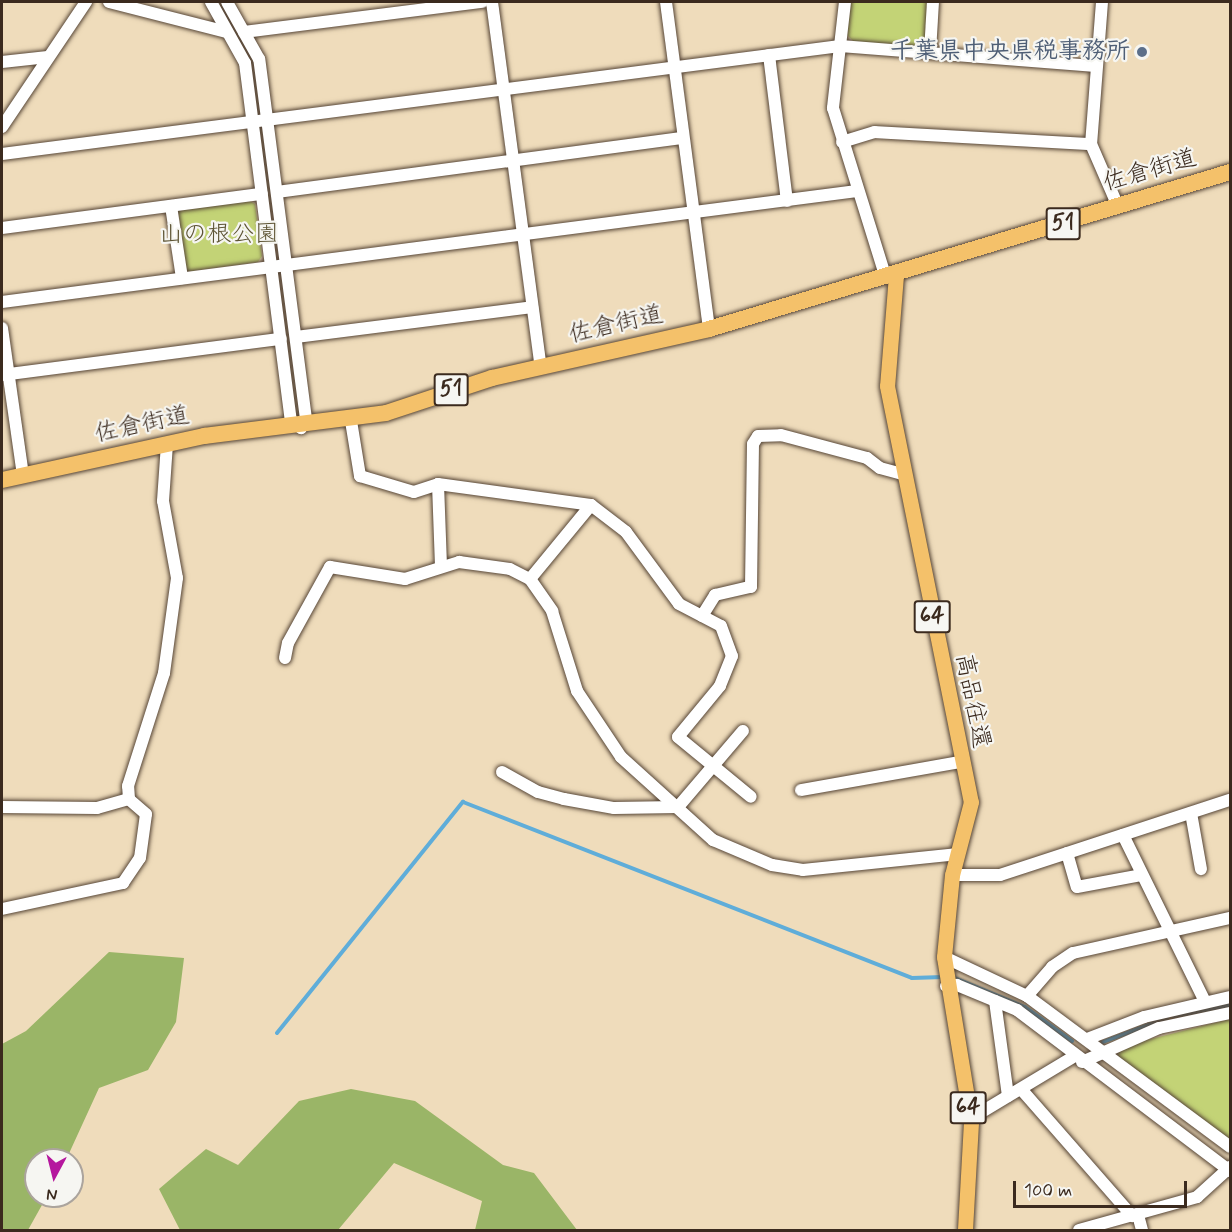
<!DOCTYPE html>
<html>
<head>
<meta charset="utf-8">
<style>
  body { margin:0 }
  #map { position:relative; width:1232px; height:1232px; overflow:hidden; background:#efdcbb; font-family:Mynerve,"Klee One",sans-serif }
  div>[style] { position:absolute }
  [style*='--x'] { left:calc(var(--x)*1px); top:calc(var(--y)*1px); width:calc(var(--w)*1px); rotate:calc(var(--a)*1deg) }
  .green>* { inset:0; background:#c3d376 }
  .forest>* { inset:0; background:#9ab567 }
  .stream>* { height:4px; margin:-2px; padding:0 2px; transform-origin:2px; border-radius:2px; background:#5fadd9 }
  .roads { filter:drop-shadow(0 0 2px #564536) drop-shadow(0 0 2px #564536) }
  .minor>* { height:12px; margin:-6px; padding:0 6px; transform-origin:6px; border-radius:6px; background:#fff }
  .major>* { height:15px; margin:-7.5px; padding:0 7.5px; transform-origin:7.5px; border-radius:7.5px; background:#f4c16a }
  .highway>* { height:16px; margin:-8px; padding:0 8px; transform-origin:8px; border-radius:8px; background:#f4c16a }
  .dots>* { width:16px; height:16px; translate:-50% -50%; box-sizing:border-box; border:3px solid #f6f6f2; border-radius:50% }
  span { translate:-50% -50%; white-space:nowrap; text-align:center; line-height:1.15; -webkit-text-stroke:4.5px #f6f6f2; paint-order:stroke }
  .shield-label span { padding:2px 4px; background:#f6f6f2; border:2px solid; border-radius:4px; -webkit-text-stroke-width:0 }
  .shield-label { font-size:22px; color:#3b2a1e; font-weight:700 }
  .service-label { font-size:24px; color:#4e5e75; font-weight:700 }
  .right { translate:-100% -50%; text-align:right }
  .street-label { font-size:24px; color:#3b2a1e }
  .park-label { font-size:24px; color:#5d5434 }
  .frame { position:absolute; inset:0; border:3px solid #3b2a1e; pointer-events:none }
  .north { position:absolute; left:24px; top:1148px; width:60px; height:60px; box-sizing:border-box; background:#f6f6f2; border:2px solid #aba49d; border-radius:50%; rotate:187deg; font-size:16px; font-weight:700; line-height:24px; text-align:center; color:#3b2a1e }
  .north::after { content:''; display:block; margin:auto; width:21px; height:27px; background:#b5179e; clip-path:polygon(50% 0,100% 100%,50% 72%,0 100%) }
  .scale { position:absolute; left:1013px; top:1181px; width:174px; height:27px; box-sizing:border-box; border:3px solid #3b2a1e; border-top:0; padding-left:8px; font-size:18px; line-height:21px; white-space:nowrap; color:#3b2a1e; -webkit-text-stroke:4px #f6f6f2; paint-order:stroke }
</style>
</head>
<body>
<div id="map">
  <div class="green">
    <i style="clip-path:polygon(851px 2px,930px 2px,926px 41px,919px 48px,854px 42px,847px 35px)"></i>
    <i style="clip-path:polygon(247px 199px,255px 204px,262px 256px,258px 262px,186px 272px,178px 208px)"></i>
    <i style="clip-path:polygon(1230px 1019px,1230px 1141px,1118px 1059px,1119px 1047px)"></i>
  </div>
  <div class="forest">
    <i style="clip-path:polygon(109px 952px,184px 958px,176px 1022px,148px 1070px,99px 1088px,66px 1160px,36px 1160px,36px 1196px,47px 1196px,28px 1230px,2px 1230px,2px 1044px,26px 1031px)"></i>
    <i style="clip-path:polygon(351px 1089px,415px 1101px,503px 1165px,534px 1173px,577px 1230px,475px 1230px,482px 1201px,394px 1163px,338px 1230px,180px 1230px,159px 1189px,206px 1149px,238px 1165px,299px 1101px)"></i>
  </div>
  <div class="stream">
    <i style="--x:950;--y:976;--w:81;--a:22.5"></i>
    <i style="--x:1025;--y:1007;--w:58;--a:35.9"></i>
    <i style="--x:1174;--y:1016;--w:57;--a:-11.1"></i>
    <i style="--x:277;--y:1033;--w:297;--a:-51.2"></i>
    <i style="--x:463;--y:802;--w:482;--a:21.4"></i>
    <i style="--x:912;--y:978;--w:31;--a:-2"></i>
    <i style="--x:1103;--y:1042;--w:68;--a:-20.6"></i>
  </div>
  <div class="roads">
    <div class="minor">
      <i style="--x:109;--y:2;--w:122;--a:14.3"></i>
      <i style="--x:211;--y:2;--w:70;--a:60.9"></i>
      <i style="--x:245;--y:63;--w:360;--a:82.7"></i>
      <i style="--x:291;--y:420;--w:13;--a:39"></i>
      <i style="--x:301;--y:428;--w:10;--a:-61"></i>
      <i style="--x:306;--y:419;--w:363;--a:-97.4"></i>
      <i style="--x:259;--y:59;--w:65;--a:-119.3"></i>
      <i style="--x:492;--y:2;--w:368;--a:82.4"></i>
      <i style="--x:666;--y:2;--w:330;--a:82.5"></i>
      <i style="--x:845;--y:2;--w:107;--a:96.5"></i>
      <i style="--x:833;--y:108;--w:178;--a:72.7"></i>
      <i style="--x:1102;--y:2;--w:142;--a:94.4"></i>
      <i style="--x:1091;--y:144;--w:65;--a:66.6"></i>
      <i style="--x:244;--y:32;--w:240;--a:-7.2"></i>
      <i style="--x:930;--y:52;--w:50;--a:-86.6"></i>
      <i style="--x:769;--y:55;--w:147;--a:83"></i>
      <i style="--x:2;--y:62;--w:46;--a:-6.2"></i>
      <i style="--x:2;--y:127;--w:151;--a:-56.1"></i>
      <i style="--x:842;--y:142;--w:34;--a:-17"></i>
      <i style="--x:875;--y:132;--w:216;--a:3.2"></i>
      <i style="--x:2;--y:154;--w:845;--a:-7.34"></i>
      <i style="--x:840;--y:46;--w:257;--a:4.5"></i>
      <i style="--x:277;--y:192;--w:408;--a:-7.6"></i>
      <i style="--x:171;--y:206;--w:73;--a:81.3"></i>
      <i style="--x:2;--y:228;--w:262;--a:-7.5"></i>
      <i style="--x:2;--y:302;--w:862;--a:-7.4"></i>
      <i style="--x:2;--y:328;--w:149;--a:81.9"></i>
      <i style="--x:296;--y:337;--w:238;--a:-7.2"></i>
      <i style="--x:2;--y:375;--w:281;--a:-7.4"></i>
      <i style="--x:351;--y:421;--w:56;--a:80.7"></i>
      <i style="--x:360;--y:476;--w:56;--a:16.5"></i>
      <i style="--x:414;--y:492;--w:25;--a:-18"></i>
      <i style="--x:438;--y:484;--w:154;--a:7.8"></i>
      <i style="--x:591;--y:505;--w:44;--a:37.6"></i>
      <i style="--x:626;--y:532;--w:89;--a:53.6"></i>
      <i style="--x:679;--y:604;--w:47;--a:27.6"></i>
      <i style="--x:721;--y:626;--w:32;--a:70"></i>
      <i style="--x:732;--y:656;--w:32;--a:112"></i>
      <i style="--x:720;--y:686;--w:66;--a:129.5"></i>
      <i style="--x:678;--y:737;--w:94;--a:39.4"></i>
      <i style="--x:438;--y:484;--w:83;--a:87.9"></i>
      <i style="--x:530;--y:579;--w:96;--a:-50.5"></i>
      <i style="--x:702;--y:616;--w:25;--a:-58"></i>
      <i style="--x:715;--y:595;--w:37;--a:-13"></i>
      <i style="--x:751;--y:587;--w:143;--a:-89.2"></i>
      <i style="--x:753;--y:444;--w:9;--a:-58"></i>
      <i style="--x:758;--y:436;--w:23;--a:-2"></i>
      <i style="--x:781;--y:435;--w:89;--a:15"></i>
      <i style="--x:867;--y:458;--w:16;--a:38"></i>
      <i style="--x:880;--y:468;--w:23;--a:15"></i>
      <i style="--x:285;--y:658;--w:15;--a:-79"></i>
      <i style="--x:288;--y:643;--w:87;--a:-61.1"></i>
      <i style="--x:330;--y:567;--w:76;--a:9.1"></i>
      <i style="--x:405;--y:579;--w:57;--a:-17.5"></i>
      <i style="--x:459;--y:562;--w:51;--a:7.8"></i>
      <i style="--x:510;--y:569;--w:22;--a:27"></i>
      <i style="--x:530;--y:579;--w:39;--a:55"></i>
      <i style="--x:552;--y:611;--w:84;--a:72.6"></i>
      <i style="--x:577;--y:691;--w:79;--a:56.3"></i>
      <i style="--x:621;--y:757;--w:124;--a:42.1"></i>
      <i style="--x:713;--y:840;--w:64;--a:23"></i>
      <i style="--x:772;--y:865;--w:31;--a:9"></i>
      <i style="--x:803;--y:870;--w:156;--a:-5.9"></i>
      <i style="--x:502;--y:772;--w:41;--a:29.1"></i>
      <i style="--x:538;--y:792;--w:27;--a:15"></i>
      <i style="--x:564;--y:799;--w:51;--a:10.2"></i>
      <i style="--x:614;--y:808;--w:64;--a:-0.9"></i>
      <i style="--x:678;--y:807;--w:100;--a:-49.5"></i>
      <i style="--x:801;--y:790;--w:161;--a:-10"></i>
      <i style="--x:2;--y:807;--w:95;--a:0.6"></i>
      <i style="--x:97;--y:808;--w:33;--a:-16"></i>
      <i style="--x:1191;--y:813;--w:57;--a:79.9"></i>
      <i style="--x:1123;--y:835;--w:186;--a:63.8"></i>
      <i style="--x:1067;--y:853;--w:35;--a:74"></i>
      <i style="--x:1077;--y:887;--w:65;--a:-10.6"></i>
      <i style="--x:952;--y:875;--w:48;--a:0"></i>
      <i style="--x:1000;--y:875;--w:242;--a:-18.1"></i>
      <i style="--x:2;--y:909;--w:124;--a:-12.1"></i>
      <i style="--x:123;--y:883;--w:30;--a:-56"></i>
      <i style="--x:140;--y:858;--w:44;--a:-82.2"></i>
      <i style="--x:146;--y:814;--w:23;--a:-139"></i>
      <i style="--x:129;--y:799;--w:13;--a:-94"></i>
      <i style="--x:128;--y:786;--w:119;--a:-72.3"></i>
      <i style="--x:164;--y:673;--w:96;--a:-82.2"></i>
      <i style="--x:177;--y:578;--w:78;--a:-100.3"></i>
      <i style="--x:163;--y:501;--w:57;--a:-86"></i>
      <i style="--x:944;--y:957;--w:92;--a:25.2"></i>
      <i style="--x:1027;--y:996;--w:253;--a:36.6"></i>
      <i style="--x:946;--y:986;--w:11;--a:-5"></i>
      <i style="--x:957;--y:985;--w:65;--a:22.6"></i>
      <i style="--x:1017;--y:1010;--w:267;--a:37.1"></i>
      <i style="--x:1027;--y:996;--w:38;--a:-49"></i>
      <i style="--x:1052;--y:967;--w:25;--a:-34"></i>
      <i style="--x:1073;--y:953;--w:161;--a:-12.6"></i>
      <i style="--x:995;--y:1001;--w:96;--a:82.2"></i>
      <i style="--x:1087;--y:1039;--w:61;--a:-21.1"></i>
      <i style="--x:1144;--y:1017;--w:88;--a:-13.1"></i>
      <i style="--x:1082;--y:1062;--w:84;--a:-23.8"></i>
      <i style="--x:1159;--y:1028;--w:73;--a:-11.9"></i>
      <i style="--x:1021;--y:1089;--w:169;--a:48.8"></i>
      <i style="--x:970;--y:1119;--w:122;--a:-31"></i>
      <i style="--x:1138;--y:1215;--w:16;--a:75"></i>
      <i style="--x:1079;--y:1230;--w:123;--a:-15.6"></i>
      <i style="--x:1197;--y:1197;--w:45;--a:-42.3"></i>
    </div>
    <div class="major">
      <i style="--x:896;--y:275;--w:111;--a:94.6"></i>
      <i style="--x:887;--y:386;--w:424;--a:78.6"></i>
      <i style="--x:971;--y:802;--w:75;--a:104.6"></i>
      <i style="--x:952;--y:875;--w:82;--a:95.6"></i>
      <i style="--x:944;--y:957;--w:167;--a:80.7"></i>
      <i style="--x:971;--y:1122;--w:108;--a:93.2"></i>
    </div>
    <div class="highway">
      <i style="--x:2;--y:480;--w:207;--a:-12.3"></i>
      <i style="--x:204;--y:436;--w:183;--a:-7.2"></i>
      <i style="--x:386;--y:413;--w:112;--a:-18.3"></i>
      <i style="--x:492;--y:378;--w:222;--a:-12.7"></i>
      <i style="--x:709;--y:329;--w:544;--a:-16.77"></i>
    </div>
  </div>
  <div class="dots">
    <i style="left:1142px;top:52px;background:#5c6f8a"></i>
  </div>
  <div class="shield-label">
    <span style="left:1063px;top:224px">51</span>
    <span style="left:451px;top:390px">51</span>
    <span style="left:932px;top:617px">64</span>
    <span style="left:968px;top:1108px">64</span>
  </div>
  <div class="service-label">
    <span class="right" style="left:1130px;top:52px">千葉県中央県税事務所</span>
  </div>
  <div class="street-label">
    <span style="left:1150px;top:171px;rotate:-16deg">佐倉街道</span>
    <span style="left:616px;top:325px;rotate:-13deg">佐倉街道</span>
    <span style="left:142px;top:425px;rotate:-12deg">佐倉街道</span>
    <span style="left:972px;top:701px;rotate:79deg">高品往還</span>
  </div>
  <div class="park-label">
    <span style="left:219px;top:235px">山の根公園</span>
  </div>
  <div class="frame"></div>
  <div class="north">N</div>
  <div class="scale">100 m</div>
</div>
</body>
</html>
